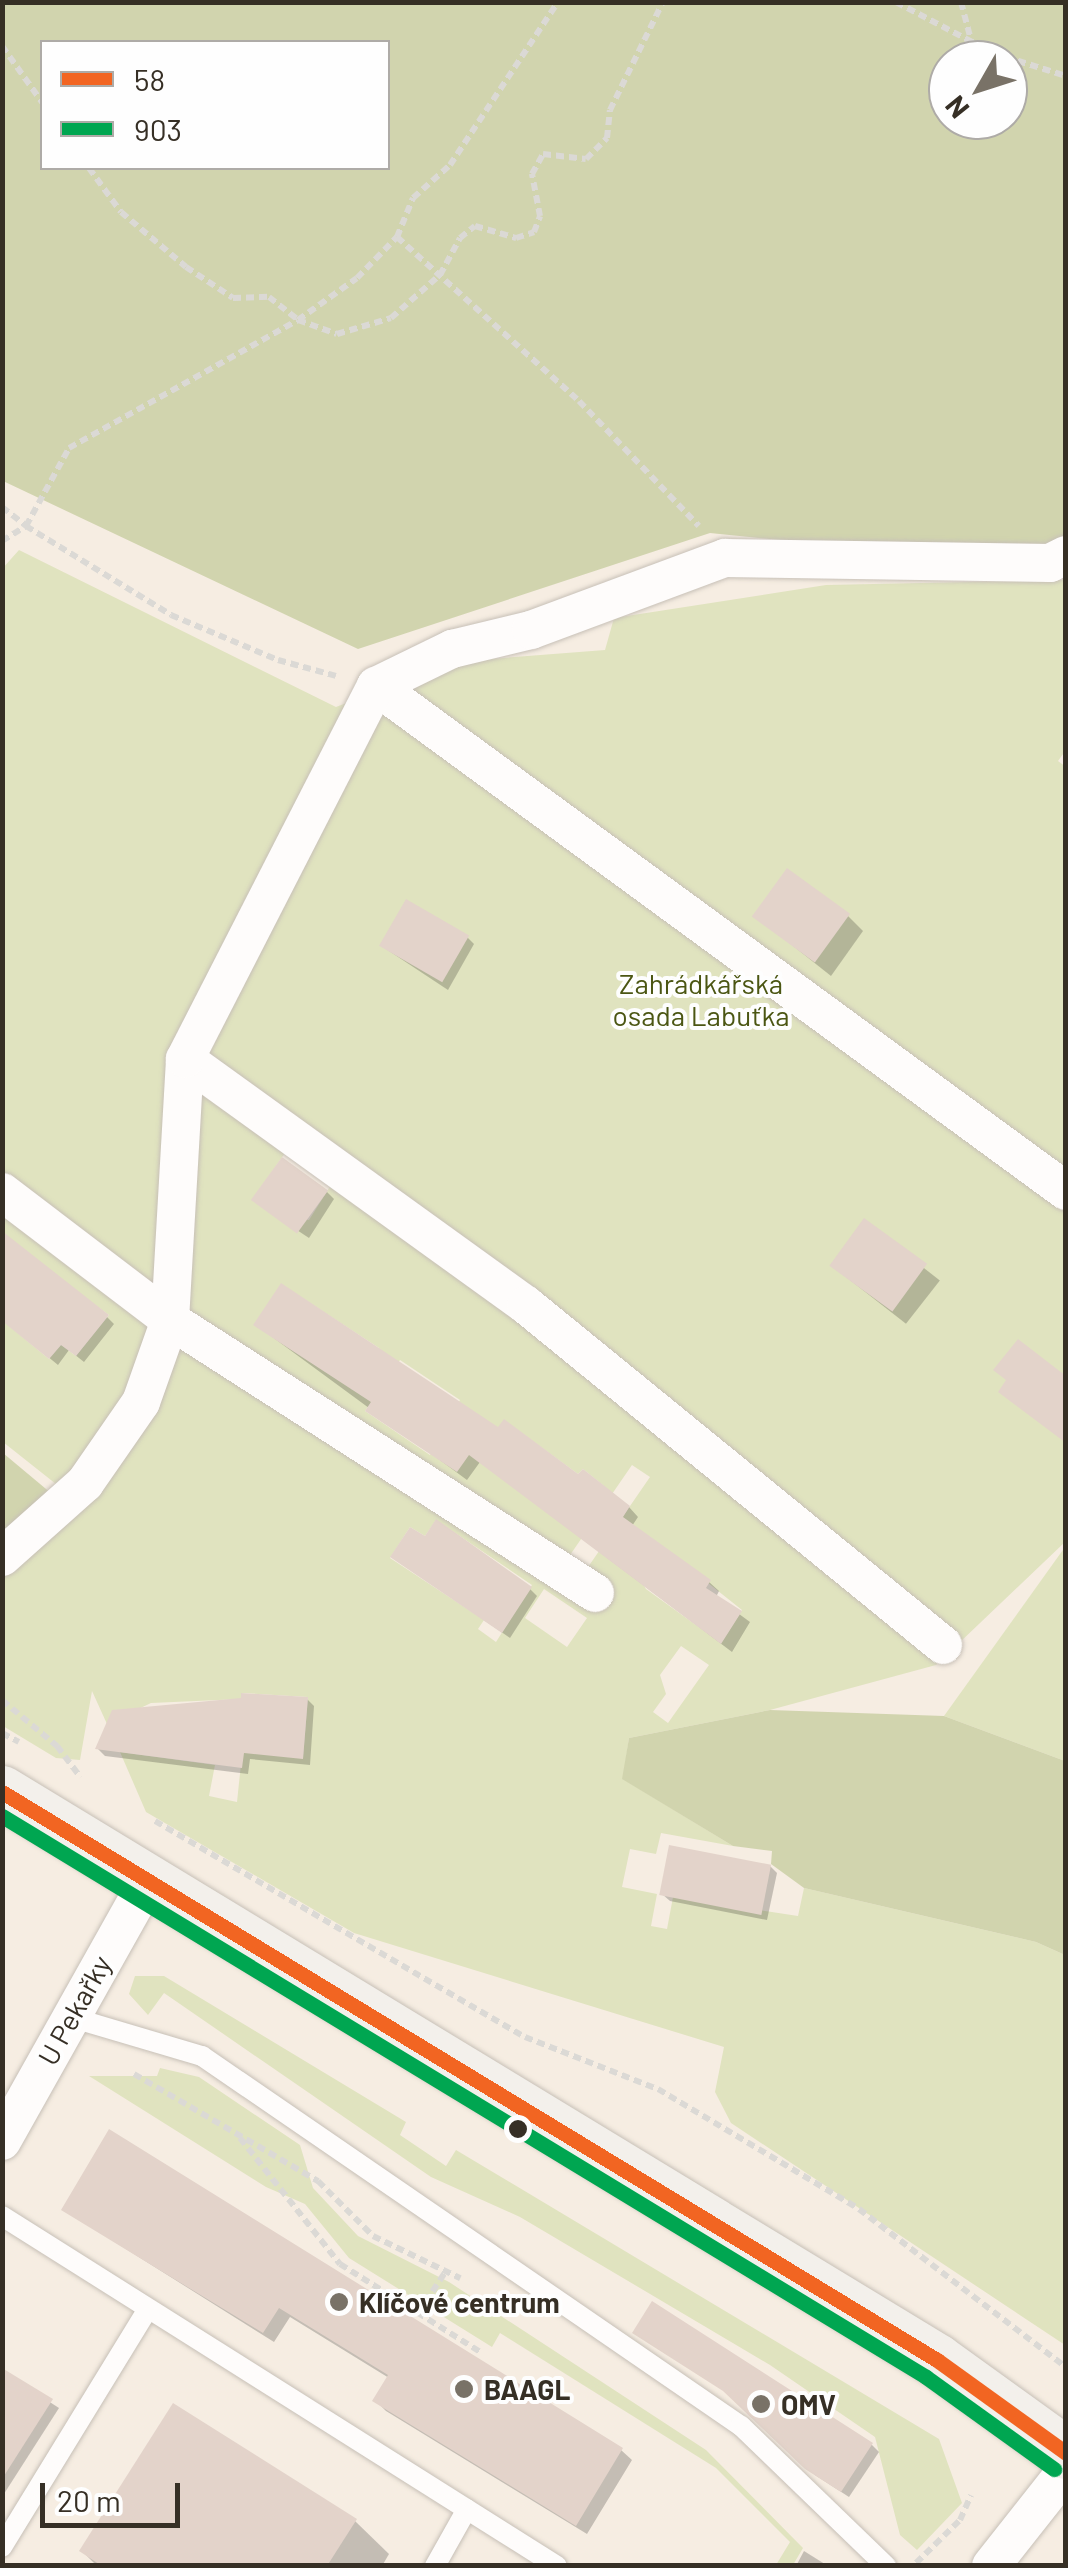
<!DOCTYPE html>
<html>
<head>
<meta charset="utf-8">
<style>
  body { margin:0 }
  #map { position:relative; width:1068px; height:2568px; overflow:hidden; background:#f6ede2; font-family:Barlow,sans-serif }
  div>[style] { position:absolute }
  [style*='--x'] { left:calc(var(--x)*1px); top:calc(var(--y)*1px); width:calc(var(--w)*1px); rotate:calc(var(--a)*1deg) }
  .green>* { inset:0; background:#e0e3bf }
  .forest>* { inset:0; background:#d1d4ae }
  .shadow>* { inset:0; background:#0003; transform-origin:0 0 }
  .building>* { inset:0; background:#e3d3ca; transform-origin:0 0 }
  .path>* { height:6px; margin-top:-3px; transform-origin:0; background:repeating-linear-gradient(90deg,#dbd9d5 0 8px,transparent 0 13px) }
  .roads { filter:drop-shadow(0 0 2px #c7c0b7) drop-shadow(0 0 2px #c7c0b7) }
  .lane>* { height:20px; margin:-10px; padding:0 10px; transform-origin:10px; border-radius:10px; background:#fefcfb }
  .street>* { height:38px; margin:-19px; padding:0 19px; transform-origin:19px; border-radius:19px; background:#fefcfb }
  .secondary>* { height:52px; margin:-26px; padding:0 26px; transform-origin:26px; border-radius:26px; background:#f3f0eb }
  .bus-1>* { height:15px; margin:-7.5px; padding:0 7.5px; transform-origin:7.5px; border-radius:7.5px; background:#f26522 }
  .bus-2>* { height:15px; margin:-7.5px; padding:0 7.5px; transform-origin:7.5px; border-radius:7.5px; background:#00a651 }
  .dots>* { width:28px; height:28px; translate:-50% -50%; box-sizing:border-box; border:5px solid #fefefe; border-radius:50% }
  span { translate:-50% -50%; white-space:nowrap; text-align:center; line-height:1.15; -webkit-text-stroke:8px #fefefe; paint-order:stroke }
  .park-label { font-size:28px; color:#4b5613 }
  .street-label { font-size:28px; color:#362f25 }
  .poi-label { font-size:28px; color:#362f25; font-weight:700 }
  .left { translate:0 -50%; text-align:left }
  .frame { position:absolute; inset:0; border:5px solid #362f25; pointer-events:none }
  .legend { position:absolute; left:40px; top:40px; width:350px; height:130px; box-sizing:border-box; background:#fefefe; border:2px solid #aeaba7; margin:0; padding:12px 18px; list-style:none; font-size:30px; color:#362f25 }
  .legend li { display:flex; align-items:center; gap:20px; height:50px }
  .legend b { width:50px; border:2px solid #aeaba7 }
  .north { position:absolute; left:928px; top:40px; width:100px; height:100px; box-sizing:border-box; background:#fefefe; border:2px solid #aeaba7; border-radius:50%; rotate:231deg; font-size:28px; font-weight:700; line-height:40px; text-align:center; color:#362f25 }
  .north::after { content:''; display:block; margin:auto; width:35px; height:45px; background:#797267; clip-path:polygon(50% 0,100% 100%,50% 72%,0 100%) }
  .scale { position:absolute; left:40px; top:2483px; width:140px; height:45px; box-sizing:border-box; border:5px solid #362f25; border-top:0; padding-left:12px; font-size:30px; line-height:35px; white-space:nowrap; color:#362f25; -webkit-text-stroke:8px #fefefe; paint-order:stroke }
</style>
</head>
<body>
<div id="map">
  <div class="green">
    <i style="clip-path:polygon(evenodd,19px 550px,336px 707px,452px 662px,605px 650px,614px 618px,826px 585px,1065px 580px,1066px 750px,1058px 761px,1066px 767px,1065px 1542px,936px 1665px,770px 1710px,629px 1738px,623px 1779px,733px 1846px,661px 1833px,656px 1854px,630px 1849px,622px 1887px,657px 1894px,651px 1926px,667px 1929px,673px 1897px,798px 1916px,804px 1888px,1036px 1942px,1065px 1955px,1065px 2345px,731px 2123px,715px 2092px,724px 2047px,354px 1933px,146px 1812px,120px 1752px,215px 1765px,209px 1796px,237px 1802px,243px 1745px,303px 1758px,308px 1697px,242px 1693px,241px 1699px,151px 1703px,107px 1724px,92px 1691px,80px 1760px,56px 1758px,3px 1726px,3px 1562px,61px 1488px,3px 1442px,3px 1321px,49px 1359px,61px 1345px,76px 1356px,109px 1315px,3px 1237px,2px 569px,19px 550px,285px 1153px,331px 1185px,309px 1220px,274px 1215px,252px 1200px,285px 1153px,19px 550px,281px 1284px,379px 1348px,352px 1390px,281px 1284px,19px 550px,400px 1360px,460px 1400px,430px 1455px,365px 1411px,400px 1360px,19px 550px,504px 1420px,578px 1474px,583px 1469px,604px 1486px,493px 1446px,504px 1420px,19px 550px,632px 1465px,650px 1477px,586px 1570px,568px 1558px,632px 1465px,19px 550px,436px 1520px,532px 1585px,496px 1642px,478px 1629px,484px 1620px,390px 1558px,410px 1527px,425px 1536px,436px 1520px,19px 550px,649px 1536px,742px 1610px,727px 1634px,713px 1626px,707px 1633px,646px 1589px,630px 1562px,649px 1536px,19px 550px,544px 1589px,587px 1618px,567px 1647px,525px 1618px,544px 1589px,19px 550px,681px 1646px,709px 1665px,668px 1723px,653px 1712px,666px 1694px,660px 1675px,681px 1646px)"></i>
    <i style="clip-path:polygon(1065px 1547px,1065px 1761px,944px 1716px)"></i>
    <i style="clip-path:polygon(135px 1976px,164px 1976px,406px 2122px,400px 2135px,446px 2166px,456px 2150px,939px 2439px,962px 2503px,917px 2550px,900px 2535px,875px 2437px,770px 2365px,520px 2217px,431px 2177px,164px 1993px,148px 2015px,129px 1994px)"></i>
    <i style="clip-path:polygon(160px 2068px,199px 2077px,300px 2145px,313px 2188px,358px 2236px,449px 2282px,706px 2450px,803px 2548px,793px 2565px,776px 2565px,790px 2542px,716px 2468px,500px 2333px,492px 2347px,349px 2258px,305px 2204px,266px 2187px,89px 2076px,157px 2076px)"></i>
  </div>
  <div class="forest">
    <i style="clip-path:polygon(evenodd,2px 3px,1065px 3px,1065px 537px,1049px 546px,887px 551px,710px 533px,358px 649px,3px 481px,2px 3px,42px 42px,388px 42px,388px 168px,42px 168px,42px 42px,2px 3px,948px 60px,1008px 60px,1008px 120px,948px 120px,948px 60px)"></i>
    <i style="clip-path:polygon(3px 1453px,52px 1494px,3px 1543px)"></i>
    <i style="clip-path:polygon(770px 1710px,944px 1716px,1065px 1761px,1065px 1955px,1036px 1942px,804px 1888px,771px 1864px,772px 1851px,733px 1846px,622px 1779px,629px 1738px)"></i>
  </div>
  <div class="shadow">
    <i style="clip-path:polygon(754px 915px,848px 916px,863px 931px,831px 976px)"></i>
    <i style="clip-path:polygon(467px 937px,474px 944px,448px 990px,380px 945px)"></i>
    <i style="clip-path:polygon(327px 1192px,334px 1199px,309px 1238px,262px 1207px)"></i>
    <i style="left:865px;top:1222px;width:95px;height:55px;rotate:38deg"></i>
    <i style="clip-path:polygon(107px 1317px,114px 1324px,84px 1362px,69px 1350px,58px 1365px,2px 1319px)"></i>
    <i style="clip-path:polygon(256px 1325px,499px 1430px,629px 1507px,638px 1517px,632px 1526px,709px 1582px,719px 1591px,716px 1597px,750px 1622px,732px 1652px,480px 1462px,467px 1480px)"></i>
    <i style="clip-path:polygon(393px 1557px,530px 1589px,537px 1596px,510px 1638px)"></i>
    <i style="clip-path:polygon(307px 1699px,314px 1706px,310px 1765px,250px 1759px,248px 1774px,105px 1756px,98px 1749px)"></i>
    <i style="clip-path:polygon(770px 1866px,777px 1873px,767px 1920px,670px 1901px,662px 1894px)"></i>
    <i style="clip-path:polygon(64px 2210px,621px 2450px,632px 2460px,587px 2534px,386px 2411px,376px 2401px,389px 2378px,290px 2317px,274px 2342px)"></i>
    <i style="clip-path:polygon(2px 2371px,59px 2408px,2px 2497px)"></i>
    <i style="clip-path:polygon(734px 2397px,872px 2445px,879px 2452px,849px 2497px,815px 2475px)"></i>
    <i style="clip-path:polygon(355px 2521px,389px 2554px,382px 2566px,97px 2566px,82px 2551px)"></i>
    <i style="clip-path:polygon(804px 2551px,828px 2566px,796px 2566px)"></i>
  </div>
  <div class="building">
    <i style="left:787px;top:868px;width:78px;height:60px;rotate:36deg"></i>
    <i style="left:406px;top:899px;width:73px;height:54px;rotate:30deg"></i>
    <i style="left:282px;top:1157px;width:57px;height:53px;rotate:36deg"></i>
    <i style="left:864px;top:1218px;width:78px;height:59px;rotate:36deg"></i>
    <i style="clip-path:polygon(2px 1231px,109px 1315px,76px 1356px,61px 1345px,49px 1359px,2px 1321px)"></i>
    <i style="clip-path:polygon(281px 1283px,498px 1427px,504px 1419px,578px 1474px,583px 1469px,630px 1506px,623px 1517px,711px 1580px,706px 1588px,742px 1611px,721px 1644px,469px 1455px,457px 1472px,365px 1411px,371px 1402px,253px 1325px)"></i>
    <i style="clip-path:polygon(1018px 1339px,1066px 1376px,1066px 1443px,998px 1392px,1006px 1380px,993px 1370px)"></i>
    <i style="clip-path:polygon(436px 1519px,532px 1587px,502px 1633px,390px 1557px,410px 1527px,425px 1536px)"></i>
    <i style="clip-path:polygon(241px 1693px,308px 1697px,303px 1759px,244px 1753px,242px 1768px,95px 1749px,112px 1710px,241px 1698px)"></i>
    <i style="left:669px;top:1845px;width:104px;height:51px;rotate:11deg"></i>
    <i style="clip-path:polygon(109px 2129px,623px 2448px,576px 2526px,372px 2401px,388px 2375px,279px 2308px,263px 2333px,61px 2210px)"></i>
    <i style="clip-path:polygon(652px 2301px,873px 2443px,841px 2492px,805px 2469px,723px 2391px,632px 2333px)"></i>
    <i style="clip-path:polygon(2px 2368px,53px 2399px,2px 2479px)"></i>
    <i style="clip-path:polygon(173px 2403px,357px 2519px,327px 2566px,102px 2566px,79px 2551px)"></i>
  </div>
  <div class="path">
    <i style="--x:896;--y:2;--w:110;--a:27.7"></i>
    <i style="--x:993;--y:53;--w:77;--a:17.5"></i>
    <i style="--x:961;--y:2;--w:43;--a:75.3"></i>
    <i style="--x:2;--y:46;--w:69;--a:54.5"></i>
    <i style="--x:89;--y:168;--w:54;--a:54"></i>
    <i style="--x:121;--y:212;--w:85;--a:40.2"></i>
    <i style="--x:186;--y:267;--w:56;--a:33.4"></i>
    <i style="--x:233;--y:298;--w:36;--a:-2"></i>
    <i style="--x:269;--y:297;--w:37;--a:38"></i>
    <i style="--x:298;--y:320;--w:41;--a:19.7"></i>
    <i style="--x:337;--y:334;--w:56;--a:-16.5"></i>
    <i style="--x:391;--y:318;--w:65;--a:-41.3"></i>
    <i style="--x:440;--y:275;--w:42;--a:-61.6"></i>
    <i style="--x:460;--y:238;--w:19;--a:-39"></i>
    <i style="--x:475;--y:226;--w:43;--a:16.3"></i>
    <i style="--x:516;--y:238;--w:19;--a:-18"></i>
    <i style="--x:534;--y:232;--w:17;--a:-69"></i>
    <i style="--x:540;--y:216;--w:43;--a:-100.8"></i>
    <i style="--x:532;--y:174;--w:23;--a:-61"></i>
    <i style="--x:543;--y:154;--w:43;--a:6.6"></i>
    <i style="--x:586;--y:159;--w:30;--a:-45"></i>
    <i style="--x:607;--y:138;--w:28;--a:-84"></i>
    <i style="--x:610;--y:110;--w:120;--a:-63.9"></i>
    <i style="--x:397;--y:237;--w:245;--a:42"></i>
    <i style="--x:579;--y:401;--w:173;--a:46.2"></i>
    <i style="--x:2;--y:507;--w:31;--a:38"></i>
    <i style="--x:26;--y:526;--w:89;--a:-61.1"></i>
    <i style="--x:69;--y:448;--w:262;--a:-29.2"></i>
    <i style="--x:298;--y:320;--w:72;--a:-35.4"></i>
    <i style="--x:357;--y:278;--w:57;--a:-45.7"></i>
    <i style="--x:397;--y:237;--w:42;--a:-67.7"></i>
    <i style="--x:413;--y:198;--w:50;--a:-41.7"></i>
    <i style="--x:450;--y:165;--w:196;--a:-56.5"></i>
    <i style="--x:2;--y:541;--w:28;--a:-32"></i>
    <i style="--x:26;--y:526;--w:170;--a:31.5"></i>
    <i style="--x:171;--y:615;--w:116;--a:22.8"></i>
    <i style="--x:278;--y:660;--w:60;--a:15.4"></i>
    <i style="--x:2;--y:1700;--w:72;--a:39.9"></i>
    <i style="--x:57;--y:1746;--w:39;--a:53"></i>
    <i style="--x:2;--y:1733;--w:19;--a:28"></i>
    <i style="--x:155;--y:1821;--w:428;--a:30.3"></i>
    <i style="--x:525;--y:2037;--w:143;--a:21.4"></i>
    <i style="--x:658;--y:2089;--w:234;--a:30.8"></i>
    <i style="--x:859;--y:2209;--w:260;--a:37.4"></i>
    <i style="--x:134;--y:2074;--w:213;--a:30.2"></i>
    <i style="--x:318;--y:2181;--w:78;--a:45"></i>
    <i style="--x:373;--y:2236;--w:97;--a:25.8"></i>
    <i style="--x:240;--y:2138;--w:161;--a:51.6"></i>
    <i style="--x:340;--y:2264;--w:168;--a:32.1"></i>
    <i style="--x:418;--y:2313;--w:50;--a:-56.3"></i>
    <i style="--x:916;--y:2563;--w:62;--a:-44.3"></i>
    <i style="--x:960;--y:2520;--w:27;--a:-66"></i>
  </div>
  <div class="roads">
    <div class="lane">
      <i style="--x:70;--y:2017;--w:138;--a:16.5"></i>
      <i style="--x:202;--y:2056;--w:654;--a:34.47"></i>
      <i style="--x:741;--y:2426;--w:202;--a:44"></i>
      <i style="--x:2;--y:2216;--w:656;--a:32.24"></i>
      <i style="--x:2;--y:2547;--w:278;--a:-58.5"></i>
      <i style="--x:435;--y:2566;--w:65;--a:-60.7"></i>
    </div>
    <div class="street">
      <i style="--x:376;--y:686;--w:855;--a:36.2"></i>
      <i style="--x:185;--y:1059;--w:420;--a:35.8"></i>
      <i style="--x:526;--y:1305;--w:538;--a:39.19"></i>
      <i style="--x:2;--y:1192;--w:211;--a:37.3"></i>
      <i style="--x:170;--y:1320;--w:505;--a:32.71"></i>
      <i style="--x:2;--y:1557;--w:111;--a:-41.7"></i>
      <i style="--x:85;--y:1483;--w:98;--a:-55.3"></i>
      <i style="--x:141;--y:1402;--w:87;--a:-70.5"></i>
      <i style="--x:170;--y:1320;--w:261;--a:-86.7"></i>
      <i style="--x:185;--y:1059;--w:419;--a:-62.9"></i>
      <i style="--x:376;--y:686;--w:85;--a:-26"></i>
      <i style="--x:452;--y:649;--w:81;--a:-13.5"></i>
      <i style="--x:531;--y:630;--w:207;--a:-20.4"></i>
      <i style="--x:725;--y:558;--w:325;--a:0.9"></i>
      <i style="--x:1050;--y:563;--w:18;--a:-27"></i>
      <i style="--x:2;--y:2141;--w:298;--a:-60.7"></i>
      <i style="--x:991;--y:2566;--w:121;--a:-51.7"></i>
    </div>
    <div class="secondary">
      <i style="--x:2;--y:1792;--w:1094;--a:31.28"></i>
      <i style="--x:937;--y:2360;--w:159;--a:35.8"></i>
    </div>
  </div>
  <div class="bus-1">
    <i style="--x:2;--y:1792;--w:1094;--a:31.28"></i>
    <i style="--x:937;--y:2360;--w:159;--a:35.8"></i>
  </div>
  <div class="bus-2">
    <i style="--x:2;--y:1816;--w:1081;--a:31.26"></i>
    <i style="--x:926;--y:2377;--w:158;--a:35.7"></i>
  </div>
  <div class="dots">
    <i style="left:518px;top:2129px;background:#362f25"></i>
    <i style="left:339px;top:2302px;background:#797267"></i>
    <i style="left:464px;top:2389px;background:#797267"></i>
    <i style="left:761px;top:2404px;background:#797267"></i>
  </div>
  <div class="park-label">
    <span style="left:701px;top:999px">Zahrádkářská<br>osada Labuťka</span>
  </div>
  <div class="street-label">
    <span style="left:74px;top:2010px;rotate:-61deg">U Pekařky</span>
  </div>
  <div class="poi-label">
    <span class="left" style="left:359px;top:2302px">Klíčové centrum</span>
    <span class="left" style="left:484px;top:2389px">BAAGL</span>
    <span class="left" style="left:781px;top:2404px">OMV</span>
  </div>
  <div class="frame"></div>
  <ul class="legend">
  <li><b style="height:12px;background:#f26522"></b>58</li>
  <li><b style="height:12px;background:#00a651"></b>903</li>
  </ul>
  <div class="north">N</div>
  <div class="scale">20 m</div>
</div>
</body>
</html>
